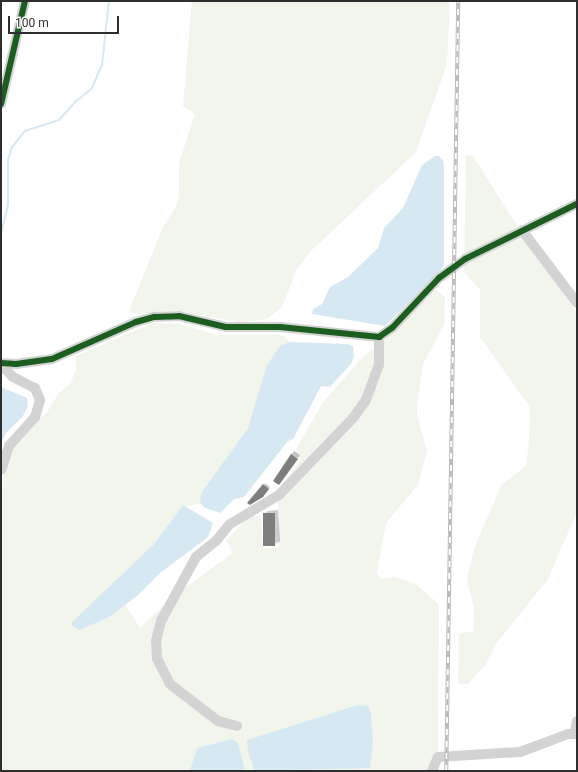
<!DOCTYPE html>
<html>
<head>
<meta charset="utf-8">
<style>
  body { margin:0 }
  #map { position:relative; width:578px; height:772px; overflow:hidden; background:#fff; font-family:Roboto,sans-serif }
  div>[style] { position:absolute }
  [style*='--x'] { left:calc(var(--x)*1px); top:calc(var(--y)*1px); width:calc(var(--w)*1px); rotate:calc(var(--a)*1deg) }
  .green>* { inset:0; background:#f1f5eb }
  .water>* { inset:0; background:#d6e9f3 }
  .shadow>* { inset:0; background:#0003 }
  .stream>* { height:2px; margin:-1px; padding:0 1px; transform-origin:1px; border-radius:1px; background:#d6e9f3 }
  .building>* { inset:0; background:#7e7e7e; transform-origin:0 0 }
  .minor>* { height:10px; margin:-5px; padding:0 5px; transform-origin:5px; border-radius:5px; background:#d3d3d3 }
  .rail>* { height:3.5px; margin-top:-1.75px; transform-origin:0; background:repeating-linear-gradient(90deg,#fff 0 6px,#bababa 0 12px); box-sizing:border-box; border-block:1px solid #bababa }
  .cycleway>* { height:6px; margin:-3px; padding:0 3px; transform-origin:3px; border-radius:3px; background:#1b5e20 }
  span { translate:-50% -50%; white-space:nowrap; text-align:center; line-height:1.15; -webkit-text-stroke:4px #fff; paint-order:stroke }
  .frame { position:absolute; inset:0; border:2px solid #2e2e2e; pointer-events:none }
  .scale { position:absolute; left:8px; top:16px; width:111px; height:18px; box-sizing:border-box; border:2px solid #2e2e2e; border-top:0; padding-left:5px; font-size:12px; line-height:14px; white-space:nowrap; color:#2e2e2e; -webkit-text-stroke:3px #fff; paint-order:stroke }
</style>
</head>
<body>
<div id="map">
  <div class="green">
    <i style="clip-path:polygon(192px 1px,450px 1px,447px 64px,416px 152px,310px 252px,296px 271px,282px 307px,267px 319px,239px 322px,183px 312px,136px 314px,129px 311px,163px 227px,176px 207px,179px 195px,179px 163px,195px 114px,183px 106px)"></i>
    <i style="clip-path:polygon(466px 155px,473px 156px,530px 246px,577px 313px,577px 512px,548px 579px,496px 644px,486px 664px,468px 684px,458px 684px,459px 634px,473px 631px,474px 607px,467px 580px,474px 549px,501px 485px,526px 466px,529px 442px,530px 407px,480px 337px,480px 290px,464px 272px)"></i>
    <i style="clip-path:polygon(436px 290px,445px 297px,444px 325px,423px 364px,417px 406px,417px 416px,427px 450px,418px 485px,386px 523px,377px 573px,381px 579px,395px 577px,414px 583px,439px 604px,438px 771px,1px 771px,2px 482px,11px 450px,30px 426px,46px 414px,58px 394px,70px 384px,76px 370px,76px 356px,152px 323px,179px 324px,218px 335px,283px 335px,290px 342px,280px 346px,272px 358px,248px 428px,205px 487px,200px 503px,188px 506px,183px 505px,154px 544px,78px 618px,90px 625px,109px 617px,125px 604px,140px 628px,176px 594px,233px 553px,226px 540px,250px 516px,261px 516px,263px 549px,279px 547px,278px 502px,282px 485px,301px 459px,293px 454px,324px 401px,364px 356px,384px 341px)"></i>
  </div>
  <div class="water">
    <i style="clip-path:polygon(435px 156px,439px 156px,443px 160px,444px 167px,444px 265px,441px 270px,385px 326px,312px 314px,313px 309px,322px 304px,330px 287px,348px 277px,378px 248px,384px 228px,403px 208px,422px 165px)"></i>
    <i style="clip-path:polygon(290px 342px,347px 344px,353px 346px,354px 357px,351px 364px,330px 387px,321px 386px,293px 439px,288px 441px,244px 497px,234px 499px,220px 513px,205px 508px,200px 503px,201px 493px,248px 428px,267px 365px,280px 346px)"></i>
    <i style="clip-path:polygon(1px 387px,27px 398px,28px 406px,23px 416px,6px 433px,1px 443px)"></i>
    <i style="clip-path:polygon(183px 505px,213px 523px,208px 537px,160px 573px,137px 596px,109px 617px,80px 630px,72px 626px,71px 623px,154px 544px)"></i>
    <i style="clip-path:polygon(358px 705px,368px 706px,371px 713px,373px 744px,370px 768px,255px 771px,248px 752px,247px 740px)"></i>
    <i style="clip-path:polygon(232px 739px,238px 743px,245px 771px,190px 771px,197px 748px)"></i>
  </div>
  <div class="shadow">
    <i style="clip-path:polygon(294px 451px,300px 455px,279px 484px,291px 454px)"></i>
    <i style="clip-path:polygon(265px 483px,270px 487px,264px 494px,264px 485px)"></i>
    <i style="clip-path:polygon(278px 510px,280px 541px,276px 544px,264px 514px,268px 511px)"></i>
  </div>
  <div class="stream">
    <i style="--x:1;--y:233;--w:29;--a:-76"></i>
    <i style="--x:8;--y:205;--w:45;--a:-90"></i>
    <i style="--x:8;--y:160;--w:14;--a:-73"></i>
    <i style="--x:12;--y:147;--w:21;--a:-51"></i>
    <i style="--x:25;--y:131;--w:36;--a:-18"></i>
    <i style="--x:59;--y:120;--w:24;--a:-48"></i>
    <i style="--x:75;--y:102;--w:22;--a:-39"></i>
    <i style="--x:92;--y:88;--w:25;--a:-67"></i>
    <i style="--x:102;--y:65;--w:64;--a:-83.8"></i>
  </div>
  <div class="building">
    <i style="clip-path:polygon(291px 454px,298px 459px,279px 485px,273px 481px)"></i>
    <i style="clip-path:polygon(263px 484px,269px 489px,263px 497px,250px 505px,247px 503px)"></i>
    <i style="left:263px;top:513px;width:12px;height:33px"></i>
  </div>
  <div class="minor">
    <i style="--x:1;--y:104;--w:106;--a:-76.9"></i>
    <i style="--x:522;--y:230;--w:91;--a:53"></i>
    <i style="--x:1;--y:363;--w:15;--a:4"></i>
    <i style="--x:16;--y:364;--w:36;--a:-8"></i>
    <i style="--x:52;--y:359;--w:92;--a:-23.8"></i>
    <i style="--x:136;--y:322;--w:19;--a:-16"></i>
    <i style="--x:154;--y:317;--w:25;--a:-2"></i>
    <i style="--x:179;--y:316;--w:48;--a:13.2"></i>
    <i style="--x:226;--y:327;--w:54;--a:0"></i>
    <i style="--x:280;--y:327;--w:100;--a:5.8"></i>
    <i style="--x:379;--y:337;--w:16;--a:-35"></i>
    <i style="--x:392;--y:328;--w:69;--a:-46.8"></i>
    <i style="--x:439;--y:278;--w:32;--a:-36"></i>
    <i style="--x:465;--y:259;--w:125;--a:-26.2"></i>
    <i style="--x:1;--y:365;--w:17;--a:45"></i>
    <i style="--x:13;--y:377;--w:25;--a:27"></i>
    <i style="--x:35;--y:388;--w:13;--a:67"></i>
    <i style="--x:40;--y:400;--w:18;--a:106"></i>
    <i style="--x:35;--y:417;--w:39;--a:132"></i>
    <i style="--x:9;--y:446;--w:25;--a:108"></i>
    <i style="--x:237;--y:726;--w:20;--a:-165"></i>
    <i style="--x:218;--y:721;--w:61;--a:-142.4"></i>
    <i style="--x:170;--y:684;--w:29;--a:-117"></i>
    <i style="--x:157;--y:658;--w:17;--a:-93"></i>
    <i style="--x:156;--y:641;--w:21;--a:-76"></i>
    <i style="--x:161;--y:621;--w:73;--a:-61.3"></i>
    <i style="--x:196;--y:557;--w:26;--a:-39"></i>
    <i style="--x:216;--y:541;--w:22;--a:-51"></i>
    <i style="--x:230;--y:524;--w:57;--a:-30.6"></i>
    <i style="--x:279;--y:495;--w:107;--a:-46.1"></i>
    <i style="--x:353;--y:418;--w:22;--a:-54"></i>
    <i style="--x:366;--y:400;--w:37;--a:-70"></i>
    <i style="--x:379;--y:365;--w:28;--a:-90"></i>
    <i style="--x:575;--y:733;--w:12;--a:-81"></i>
    <i style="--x:432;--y:771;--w:15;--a:-67"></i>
    <i style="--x:438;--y:757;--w:82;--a:-3.5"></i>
    <i style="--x:520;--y:752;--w:51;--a:-20.6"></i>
    <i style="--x:568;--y:734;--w:9;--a:0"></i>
  </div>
  <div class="rail">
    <i style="--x:446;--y:771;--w:770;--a:-89.11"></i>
  </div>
  <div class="cycleway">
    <i style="--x:1;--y:104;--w:106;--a:-76.9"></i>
    <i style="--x:1;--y:363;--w:15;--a:4"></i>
    <i style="--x:16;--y:364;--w:36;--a:-8"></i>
    <i style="--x:52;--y:359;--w:92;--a:-23.8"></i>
    <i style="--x:136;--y:322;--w:19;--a:-16"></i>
    <i style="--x:154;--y:317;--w:25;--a:-2"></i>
    <i style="--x:179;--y:316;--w:48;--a:13.2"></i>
    <i style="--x:226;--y:327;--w:54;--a:0"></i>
    <i style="--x:280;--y:327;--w:100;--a:5.8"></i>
    <i style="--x:379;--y:337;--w:16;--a:-35"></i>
    <i style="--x:392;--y:328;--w:69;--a:-46.8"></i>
    <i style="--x:439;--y:278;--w:32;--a:-36"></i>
    <i style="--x:465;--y:259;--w:125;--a:-26.2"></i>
  </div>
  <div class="frame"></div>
  <div class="scale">100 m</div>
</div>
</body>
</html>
